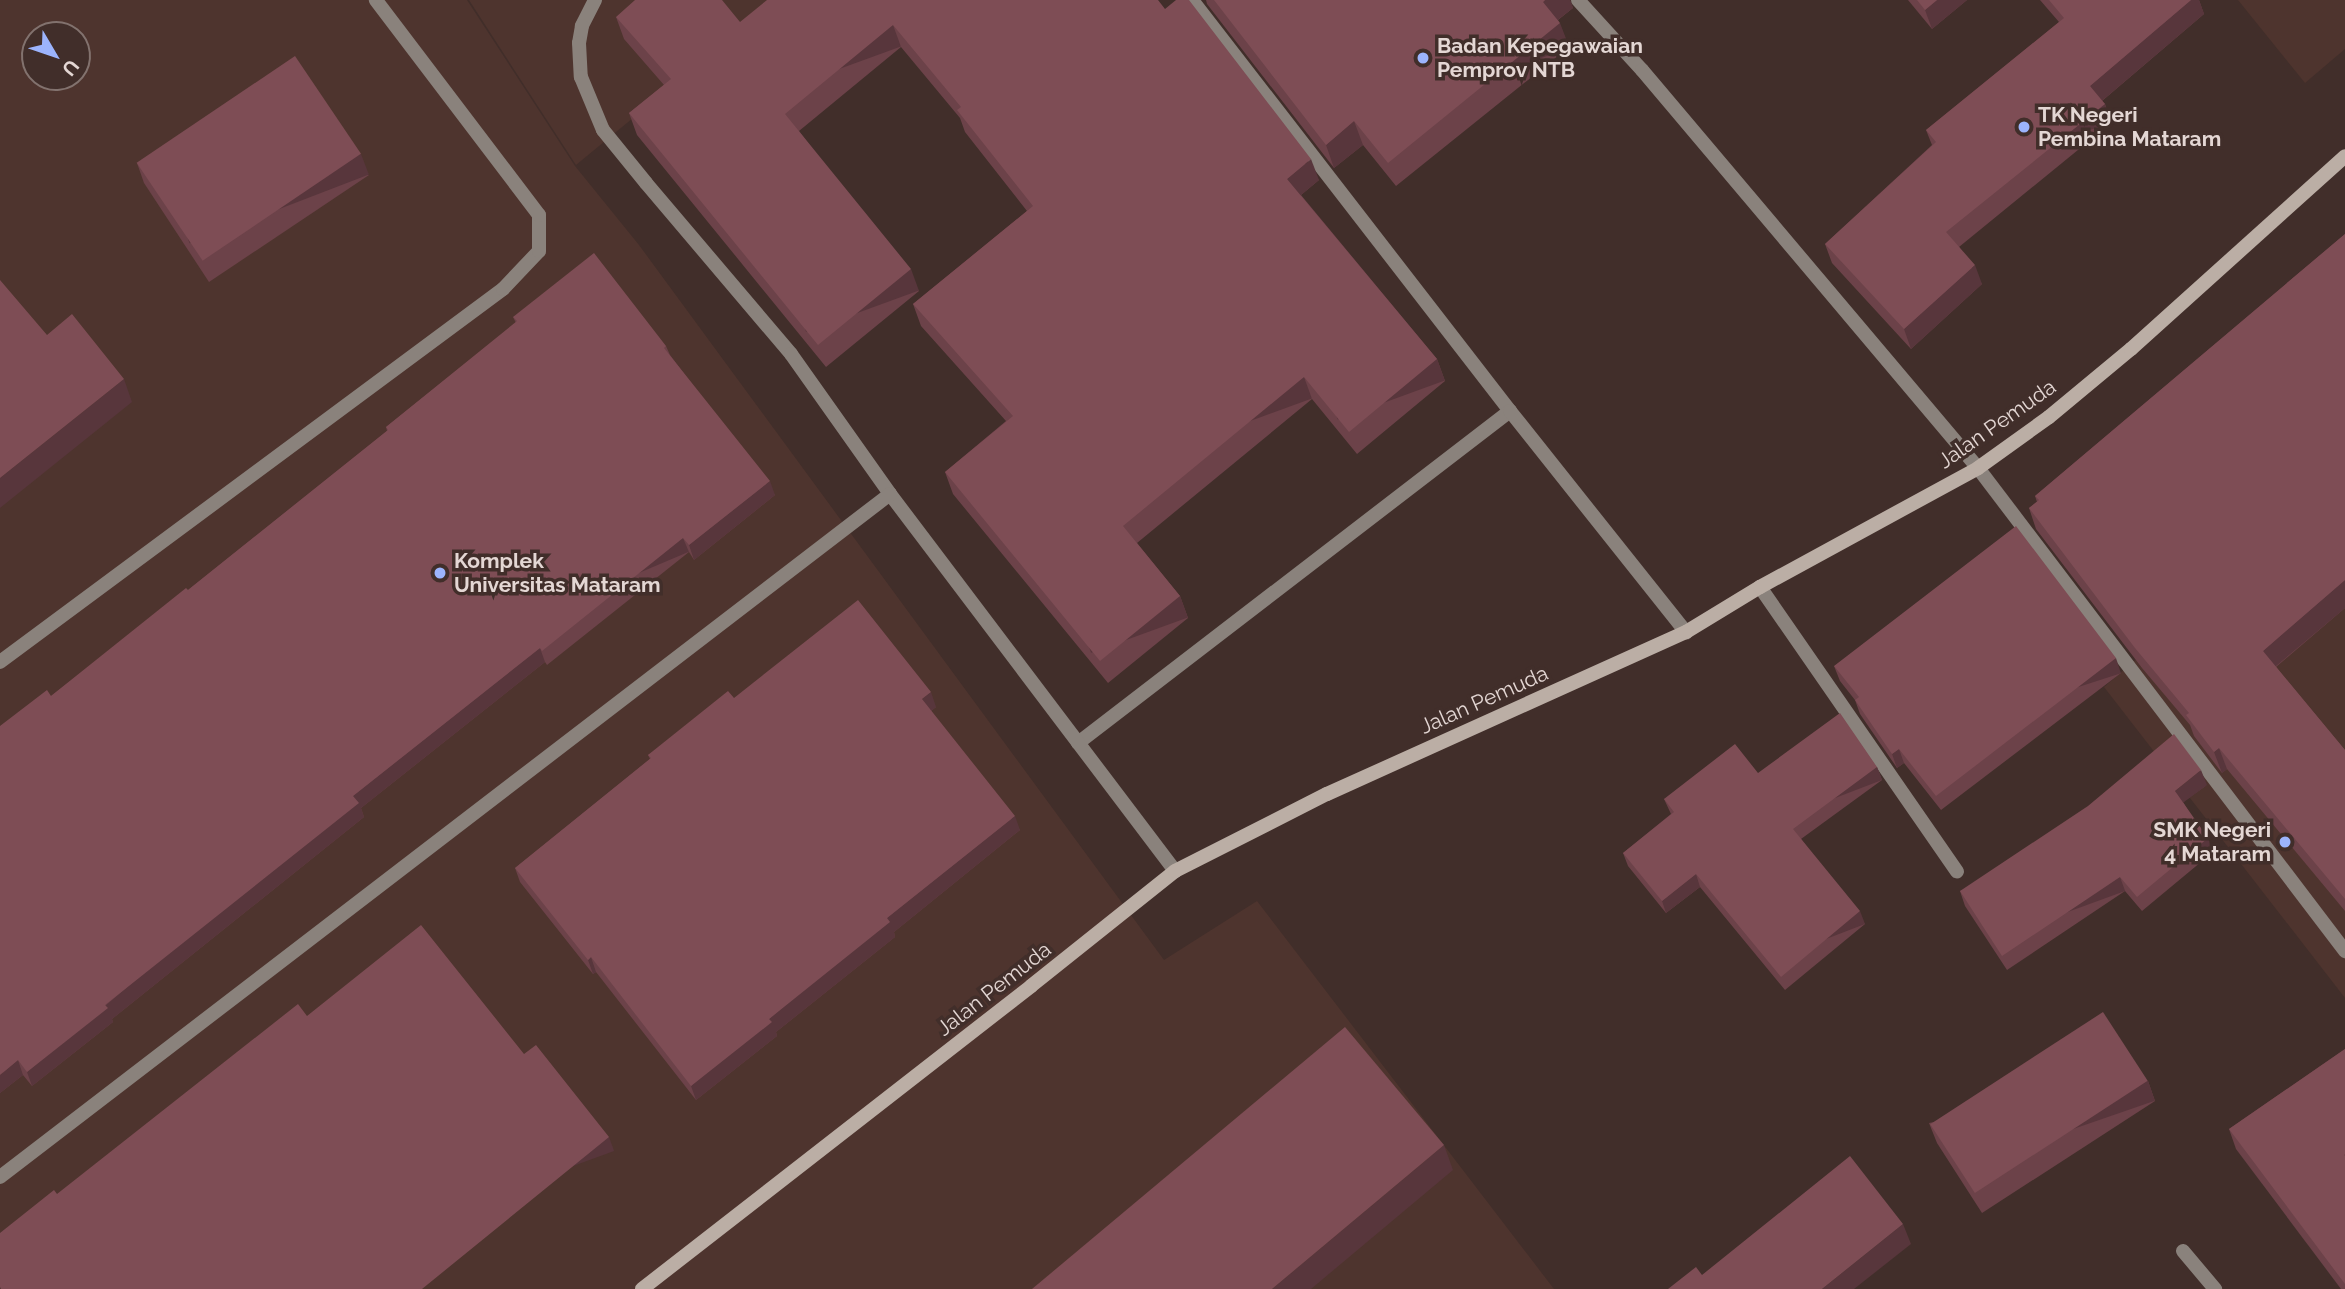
<!DOCTYPE html>
<html>
<head>
<meta charset="utf-8">
<style>
  body { margin:0 }
  #map { position:relative; width:2345px; height:1289px; overflow:hidden; background:#412e2a; font-family:Raleway,sans-serif }
  div>[style] { position:absolute }
  [style*='--x'] { left:calc(var(--x)*1px); top:calc(var(--y)*1px); width:calc(var(--w)*1px); rotate:calc(var(--a)*1deg) }
  .built>* { inset:0; background:#4e342e }
  .lane>* { height:14px; margin:-7px; padding:0 7px; transform-origin:7px; border-radius:7px; background:#8a827c }
  .street>* { height:14px; margin:-7px; padding:0 7px; transform-origin:7px; border-radius:7px; background:#8a827c }
  .secondary>* { height:14px; margin:-7px; padding:0 7px; transform-origin:7px; border-radius:7px; background:#bbaea5 }
  .wall>* { inset:0; background:#6c4249 }
  .shaded-wall>* { inset:0; background:#58363c; transform-origin:0 0 }
  .building>* { inset:0; background:#7e4d55; transform-origin:0 0 }
  .dots>* { width:19px; height:19px; translate:-50% -50%; box-sizing:border-box; border:4px solid #412e2a; border-radius:50% }
  span { translate:-50% -50%; white-space:nowrap; text-align:center; line-height:1.15; -webkit-text-stroke:7px #412e2a; paint-order:stroke }
  .poi-label { font-size:21px; color:#e4d7d4; font-weight:700 }
  .left { translate:0 -50%; text-align:left }
  .right { translate:-100% -50%; text-align:right }
  .street-label { font-size:21px; color:#e4d7d4 }
  .north { position:absolute; left:21px; top:21px; width:70px; height:70px; box-sizing:border-box; background:#412e2a; border:2px solid #82726e; border-radius:50%; rotate:129deg; font-size:19px; font-weight:700; line-height:28px; text-align:center; color:#e4d7d4 }
  .north::after { content:''; display:block; margin:auto; width:24px; height:32px; background:#9cb4fd; clip-path:polygon(50% 0,100% 100%,50% 72%,0 100%) }
</style>
</head>
<body>
<div id="map">
  <div class="built">
    <i style="clip-path:polygon(evenodd,0 0,467px 0,575px 166px,639px 245px,1164px 960px,1257px 901px,1554px 1289px,0 1289px,0 0,35px 35px,77px 35px,77px 77px,35px 77px,35px 35px)"></i>
    <i style="clip-path:polygon(469px 0,776px 0,576px 165px)"></i>
    <i style="clip-path:polygon(2238px 0,2345px 0,2345px 49px,2305px 83px)"></i>
    <i style="clip-path:polygon(2345px 479px,2345px 998px,2104px 687px)"></i>
  </div>
  <div class="lane">
    <i style="--x:595;--y:0;--w:29;--a:117"></i>
    <i style="--x:582;--y:26;--w:17;--a:100"></i>
    <i style="--x:579;--y:43;--w:34;--a:87"></i>
    <i style="--x:581;--y:77;--w:57;--a:67.5"></i>
    <i style="--x:603;--y:130;--w:68;--a:50.9"></i>
    <i style="--x:1192;--y:0;--w:520;--a:52.27"></i>
    <i style="--x:0;--y:662;--w:626;--a:-36.56"></i>
    <i style="--x:503;--y:289;--w:52;--a:-46.5"></i>
    <i style="--x:539;--y:251;--w:36;--a:-90"></i>
    <i style="--x:539;--y:215;--w:270;--a:-127.2"></i>
    <i style="--x:1078;--y:743;--w:545;--a:-37.54"></i>
    <i style="--x:1510;--y:411;--w:283;--a:51.5"></i>
    <i style="--x:2183;--y:1251;--w:50;--a:49.9"></i>
  </div>
  <div class="street">
    <i style="--x:1578;--y:0;--w:95;--a:47.6"></i>
    <i style="--x:1642;--y:70;--w:521;--a:49.83"></i>
    <i style="--x:1978;--y:468;--w:607;--a:52.77"></i>
    <i style="--x:646;--y:183;--w:224;--a:49.7"></i>
    <i style="--x:791;--y:354;--w:171;--a:54.7"></i>
    <i style="--x:890;--y:494;--w:473;--a:52.9"></i>
    <i style="--x:1760;--y:587;--w:346;--a:55.3"></i>
    <i style="--x:0;--y:1177;--w:1122;--a:-37.5"></i>
  </div>
  <div class="secondary">
    <i style="--x:642;--y:1289;--w:493;--a:-37.9"></i>
    <i style="--x:1031;--y:986;--w:184;--a:-38.6"></i>
    <i style="--x:1175;--y:871;--w:170;--a:-26.9"></i>
    <i style="--x:1327;--y:794;--w:394;--a:-24.3"></i>
    <i style="--x:1686;--y:632;--w:87;--a:-31.3"></i>
    <i style="--x:1760;--y:587;--w:248;--a:-28.6"></i>
    <i style="--x:1978;--y:468;--w:87;--a:-35.7"></i>
    <i style="--x:2049;--y:417;--w:107;--a:-39.7"></i>
    <i style="--x:2131;--y:349;--w:288;--a:-42"></i>
  </div>
  <div class="wall">
    <i style="clip-path:polygon(1206px 0,1570px 0,1573px 8px,1558px 20px,1569px 47px,1396px 186px,1363px 145px,1334px 168px,1207px 4px)"></i>
    <i style="clip-path:polygon(1908px 0,1967px 0,1932px 29px)"></i>
    <i style="clip-path:polygon(2040px 0,2199px 0,2204px 14px,2102px 101px,2105px 104px,2111px 123px,1959px 247px,1982px 284px,1911px 349px,1832px 263px,1825px 244px,1932px 145px,1926px 130px,2059px 22px)"></i>
    <i style="clip-path:polygon(1165px 9px,1319px 180px,1301px 195px,1437px 359px,1445px 381px,1357px 454px,1312px 399px,1137px 543px,1180px 596px,1188px 618px,1108px 683px,953px 494px,945px 472px,1006px 421px,921px 326px,913px 304px,1027px 211px,965px 132px,960px 118px,901px 47px,799px 131px,919px 291px,826px 367px,637px 135px,629px 113px,664px 85px,624px 39px,616px 17px,740px 22px)"></i>
    <i style="clip-path:polygon(137px 163px,369px 175px,209px 282px,144px 183px)"></i>
    <i style="clip-path:polygon(2345px 234px,2345px 608px,2276px 667px,2345px 750px,2345px 911px,2227px 769px,2222px 773px,2194px 736px,2190px 725px,2142px 668px,2036px 529px,2029px 508px,2037px 502px,2035px 496px)"></i>
    <i style="clip-path:polygon(513px 317px,666px 346px,670px 355px,775px 495px,694px 560px,689px 552px,547px 665px,545px 662px,361px 808px,364px 817px,112px 1019px,113px 1022px,32px 1086px,23px 1075px,0 1093px,51px 696px,188px 590px,387px 431px,386px 427px,516px 323px)"></i>
    <i style="clip-path:polygon(1834px 666px,2121px 673px,1941px 810px,1904px 763px,1897px 768px,1860px 714px,1855px 700px,1840px 681px)"></i>
    <i style="clip-path:polygon(734px 698px,936px 707px,931px 711px,1020px 830px,894px 932px,895px 937px,776px 1032px,777px 1036px,696px 1100px,596px 972px,593px 974px,520px 882px,515px 868px,650px 759px,648px 755px)"></i>
    <i style="clip-path:polygon(1877px 767px,1882px 780px,1801px 839px,1865px 924px,1785px 990px,1700px 887px,1666px 913px,1628px 866px,1623px 853px,1671px 814px,1664px 799px,1758px 773px)"></i>
    <i style="clip-path:polygon(2207px 785px,2183px 802px,2213px 852px,2142px 911px,2125px 891px,2007px 970px,1965px 906px,1960px 891px)"></i>
    <i style="clip-path:polygon(2345px 1049px,2345px 1289px,2341px 1289px,2236px 1149px,2229px 1129px)"></i>
    <i style="clip-path:polygon(2148px 1081px,2155px 1101px,1982px 1213px,1937px 1143px,1929px 1123px)"></i>
  </div>
  <div class="shaded-wall">
    <i style="clip-path:polygon(1545px 0,1570px 0,1573px 8px,1551px 25px,1543px 2px)"></i>
    <i style="clip-path:polygon(1937px 0,1967px 0,1932px 29px,1925px 10px)"></i>
    <i style="clip-path:polygon(2191px 0,2199px 0,2204px 14px,2097px 105px,2090px 86px)"></i>
    <i style="left:1560px;top:23px;width:26px;height:222px;rotate:69deg"></i>
    <i style="left:893px;top:25px;width:23px;height:140px;rotate:70deg"></i>
    <i style="left:2105px;top:104px;width:20px;height:204px;rotate:72deg"></i>
    <i style="clip-path:polygon(1354px 121px,1363px 145px,1334px 168px,1326px 145px)"></i>
    <i style="left:361px;top:154px;width:22px;height:192px;rotate:69deg"></i>
    <i style="clip-path:polygon(1311px 159px,1319px 180px,1295px 200px,1287px 179px)"></i>
    <i style="clip-path:polygon(1975px 265px,1982px 284px,1911px 349px,1904px 329px)"></i>
    <i style="left:911px;top:269px;width:23px;height:120px;rotate:70deg"></i>
    <i style="left:1437px;top:359px;width:23px;height:114px;rotate:70deg"></i>
    <i style="left:1304px;top:377px;width:23px;height:234px;rotate:70deg"></i>
    <i style="clip-path:polygon(124px 379px,132px 402px,0 508px,0 478px)"></i>
    <i style="clip-path:polygon(770px 481px,775px 495px,694px 560px,689px 545px)"></i>
    <i style="left:683px;top:538px;width:15px;height:181px;rotate:67deg"></i>
    <i style="clip-path:polygon(2345px 580px,2345px 608px,2270px 671px,2263px 651px)"></i>
    <i style="left:1180px;top:596px;width:23px;height:103px;rotate:70deg"></i>
    <i style="clip-path:polygon(540px 648px,545px 662px,361px 808px,364px 817px,112px 1019px,113px 1022px,32px 1086px,27px 1072px,353px 796px)"></i>
    <i style="left:2116px;top:658px;width:16px;height:227px;rotate:72deg"></i>
    <i style="clip-path:polygon(931px 692px,936px 707px,927px 714px,922px 699px)"></i>
    <i style="clip-path:polygon(2219px 748px,2227px 769px,2222px 773px,2214px 752px)"></i>
    <i style="clip-path:polygon(1899px 749px,1904px 763px,1897px 768px,1892px 754px)"></i>
    <i style="left:1877px;top:767px;width:14px;height:104px;rotate:69deg"></i>
    <i style="clip-path:polygon(2201px 770px,2207px 785px,2180px 805px,2175px 791px)"></i>
    <i style="clip-path:polygon(1015px 816px,1020px 830px,894px 932px,895px 937px,776px 1032px,777px 1036px,696px 1100px,691px 1086px,887px 918px)"></i>
    <i style="left:2208px;top:838px;width:15px;height:92px;rotate:70deg"></i>
    <i style="clip-path:polygon(1696px 874px,1700px 887px,1666px 913px,1662px 901px)"></i>
    <i style="left:2120px;top:877px;width:15px;height:142px;rotate:70deg"></i>
    <i style="left:1860px;top:911px;width:14px;height:103px;rotate:69deg"></i>
    <i style="clip-path:polygon(591px 957px,596px 972px,593px 974px,588px 960px)"></i>
    <i style="clip-path:polygon(18px 1060px,23px 1075px,0 1093px,0 1075px)"></i>
    <i style="left:2148px;top:1081px;width:21px;height:206px;rotate:71deg"></i>
    <i style="left:609px;top:1137px;width:15px;height:241px;rotate:70deg"></i>
    <i style="clip-path:polygon(1444px 1145px,1453px 1170px,1311px 1289px,1272px 1289px)"></i>
    <i style="clip-path:polygon(1903px 1224px,1911px 1244px,1854px 1289px,1822px 1289px)"></i>
  </div>
  <div class="building">
    <i style="clip-path:polygon(635px 0,722px 0,740px 22px,767px 0,1158px 0,1165px 9px,1176px 0,1189px 0,1311px 159px,1287px 179px,1437px 359px,1349px 432px,1304px 377px,1123px 526px,1180px 596px,1100px 661px,945px 472px,1013px 416px,913px 304px,1033px 206px,957px 110px,961px 107px,893px 25px,785px 114px,911px 269px,818px 345px,629px 113px,671px 79px,616px 17px)"></i>
    <i style="clip-path:polygon(1214px 0,1545px 0,1543px 2px,1560px 23px,1388px 163px,1354px 121px,1326px 145px)"></i>
    <i style="clip-path:polygon(1917px 0,1937px 0,1925px 10px)"></i>
    <i style="clip-path:polygon(2049px 0,2191px 0,2090px 86px,2105px 104px,1946px 232px,1975px 265px,1904px 329px,1825px 244px,1936px 142px,1926px 130px,2064px 18px)"></i>
    <i style="left:295px;top:56px;width:118px;height:191px;rotate:56deg"></i>
    <i style="clip-path:polygon(2345px 234px,2345px 580px,2263px 651px,2345px 750px,2345px 899px,2219px 748px,2214px 752px,2186px 715px,2189px 713px,2135px 648px,2029px 508px,2039px 500px,2035px 496px)"></i>
    <i style="clip-path:polygon(594px 253px,666px 346px,664px 348px,770px 481px,689px 545px,683px 538px,542px 651px,540px 648px,353px 796px,359px 803px,105px 1005px,108px 1008px,27px 1072px,18px 1060px,0 1075px,0 726px,47px 690px,51px 696px,186px 588px,188px 590px,388px 430px,386px 427px,517px 321px,513px 317px)"></i>
    <i style="clip-path:polygon(0 280px,47px 335px,72px 314px,124px 379px,0 478px)"></i>
    <i style="clip-path:polygon(2016px 526px,2116px 658px,1936px 796px,1899px 749px,1892px 754px,1855px 700px,1859px 697px,1834px 666px)"></i>
    <i style="clip-path:polygon(858px 600px,931px 692px,922px 699px,1015px 816px,887px 918px,890px 922px,769px 1019px,772px 1022px,691px 1086px,591px 957px,588px 960px,515px 868px,651px 758px,648px 755px,728px 691px,734px 698px)"></i>
    <i style="clip-path:polygon(1840px 713px,1877px 767px,1793px 829px,1860px 911px,1781px 977px,1696px 874px,1662px 901px,1623px 853px,1674px 812px,1664px 799px,1735px 744px,1758px 773px)"></i>
    <i style="clip-path:polygon(2174px 734px,2201px 770px,2175px 791px,2208px 838px,2137px 897px,2120px 877px,2002px 956px,1960px 891px,2088px 806px)"></i>
    <i style="clip-path:polygon(421px 925px,524px 1054px,536px 1045px,609px 1137px,422px 1289px,1px 1289px,0 1287px,0 1233px,54px 1190px,57px 1194px,298px 1004px,307px 1016px)"></i>
    <i style="left:2103px;top:1012px;width:82px;height:206px;rotate:57deg"></i>
    <i style="clip-path:polygon(1345px 1027px,1444px 1145px,1272px 1289px,1032px 1289px)"></i>
    <i style="clip-path:polygon(2345px 1049px,2345px 1154px,2344px 1155px,2345px 1156px,2345px 1284px,2229px 1129px)"></i>
    <i style="clip-path:polygon(1850px 1156px,1903px 1224px,1822px 1289px,1668px 1289px,1696px 1267px,1702px 1275px)"></i>
  </div>
  <div class="dots">
    <i style="left:1423px;top:58px;background:#9cb4fd"></i>
    <i style="left:2024px;top:127px;background:#9cb4fd"></i>
    <i style="left:440px;top:573px;background:#9cb4fd"></i>
    <i style="left:2285px;top:842px;background:#9cb4fd"></i>
  </div>
  <div class="poi-label">
    <span class="left" style="left:1437px;top:58px">Badan Kepegawaian<br>Pemprov NTB</span>
    <span class="left" style="left:2038px;top:127px">TK Negeri<br>Pembina Mataram</span>
    <span class="left" style="left:454px;top:573px">Komplek<br>Universitas Mataram</span>
    <span class="right" style="left:2271px;top:842px">SMK Negeri<br>4 Mataram</span>
  </div>
  <div class="street-label">
    <span style="left:1997px;top:424px;rotate:-35deg">Jalan Pemuda</span>
    <span style="left:1484px;top:700px;rotate:-24deg">Jalan Pemuda</span>
    <span style="left:994px;top:989px;rotate:-38deg">Jalan Pemuda</span>
  </div>
  <div class="north">U</div>
</div>
</body>
</html>
